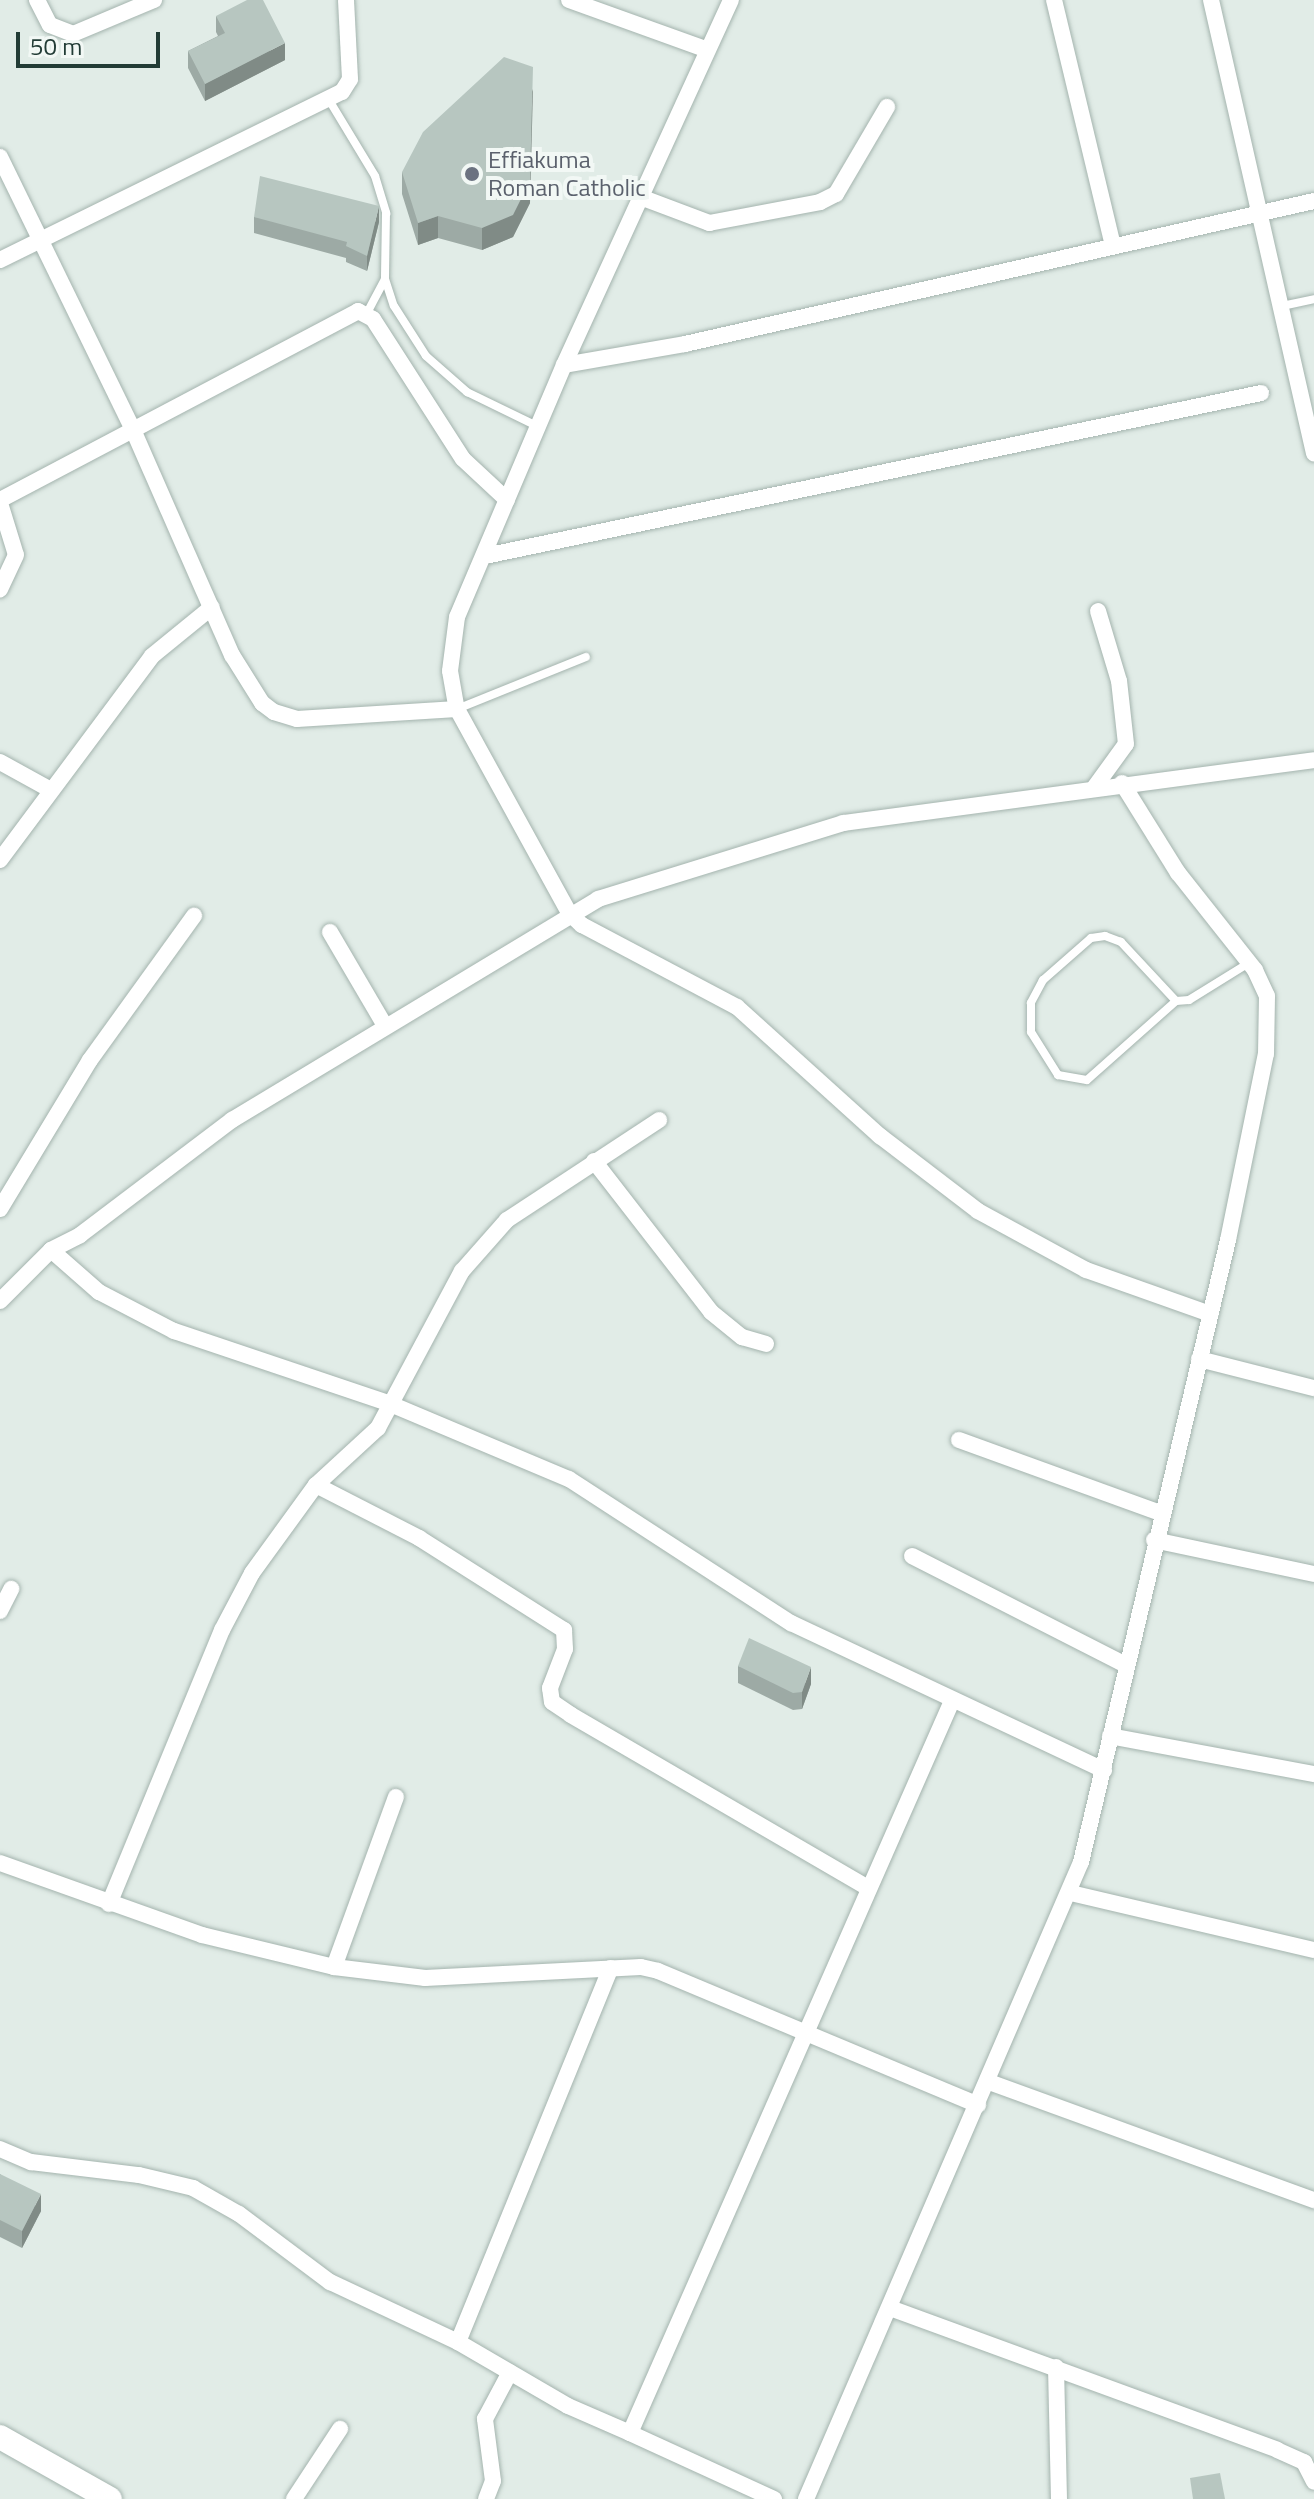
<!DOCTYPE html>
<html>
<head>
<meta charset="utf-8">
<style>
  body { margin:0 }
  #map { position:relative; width:1314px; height:2499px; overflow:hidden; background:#e1ece7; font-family:"Titillium Web",sans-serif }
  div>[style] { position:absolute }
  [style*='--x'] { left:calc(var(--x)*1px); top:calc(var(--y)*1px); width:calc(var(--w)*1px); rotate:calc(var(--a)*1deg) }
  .roads { filter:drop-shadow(0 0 2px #a4b4ae) drop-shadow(0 0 2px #a4b4ae) }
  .lane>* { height:8px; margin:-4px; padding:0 4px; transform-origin:4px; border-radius:4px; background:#fff }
  .street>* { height:16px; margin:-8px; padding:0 8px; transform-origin:8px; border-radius:8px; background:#fff }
  .secondary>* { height:24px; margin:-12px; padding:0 12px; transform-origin:12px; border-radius:12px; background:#fff }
  .wall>* { inset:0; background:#9daaa5 }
  .shaded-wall>* { inset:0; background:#808b86 }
  .building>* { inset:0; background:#b7c6c0 }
  .dots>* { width:22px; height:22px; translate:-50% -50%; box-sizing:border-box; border:4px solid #f2f8f5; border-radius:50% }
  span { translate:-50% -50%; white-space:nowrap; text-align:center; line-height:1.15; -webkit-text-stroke:8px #f2f8f5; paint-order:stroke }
  .worship-label { font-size:24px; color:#5b616d }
  .left { translate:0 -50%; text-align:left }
  .scale { position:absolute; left:16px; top:32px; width:144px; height:36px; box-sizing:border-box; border:4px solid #223c36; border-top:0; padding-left:10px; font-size:24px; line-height:28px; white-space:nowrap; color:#223c36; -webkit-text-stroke:6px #f2f8f5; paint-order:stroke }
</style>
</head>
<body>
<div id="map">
  <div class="roads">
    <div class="lane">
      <i style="--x:329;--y:100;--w:89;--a:58.8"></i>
      <i style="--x:375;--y:176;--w:39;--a:73"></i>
      <i style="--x:386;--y:213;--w:66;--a:90.9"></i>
      <i style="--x:385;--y:279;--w:28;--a:72"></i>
      <i style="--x:394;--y:306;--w:59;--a:57.4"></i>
      <i style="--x:426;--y:356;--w:55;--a:41.3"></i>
      <i style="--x:467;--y:392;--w:78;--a:25.9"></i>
      <i style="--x:1282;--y:306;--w:33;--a:-12"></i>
      <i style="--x:367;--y:313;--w:38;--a:-62"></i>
      <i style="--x:457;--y:709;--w:139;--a:-22"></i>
      <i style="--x:1176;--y:1001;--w:81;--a:-133"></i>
      <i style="--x:1121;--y:942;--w:17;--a:-159"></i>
      <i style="--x:1105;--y:936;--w:14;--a:172"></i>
      <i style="--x:1091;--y:938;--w:64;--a:138.8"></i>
      <i style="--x:1043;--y:980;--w:26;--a:118"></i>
      <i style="--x:1031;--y:1003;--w:29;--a:90"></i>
      <i style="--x:1031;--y:1032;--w:51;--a:57.9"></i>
      <i style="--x:1058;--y:1075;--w:29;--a:10"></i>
      <i style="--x:1087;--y:1080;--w:119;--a:-41.6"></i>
      <i style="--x:1176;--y:1001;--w:13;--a:-4"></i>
      <i style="--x:1189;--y:1000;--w:70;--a:-31.7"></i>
    </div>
    <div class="street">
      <i style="--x:37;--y:0;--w:28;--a:63"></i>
      <i style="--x:50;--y:25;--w:25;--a:21"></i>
      <i style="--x:73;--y:34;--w:88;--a:-22.8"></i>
      <i style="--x:569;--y:0;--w:145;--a:19.8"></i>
      <i style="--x:731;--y:0;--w:401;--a:114.6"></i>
      <i style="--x:564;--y:365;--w:274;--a:113"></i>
      <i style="--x:457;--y:617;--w:54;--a:97.4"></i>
      <i style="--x:450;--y:671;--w:39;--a:80"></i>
      <i style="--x:457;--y:709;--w:233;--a:61.2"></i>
      <i style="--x:569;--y:913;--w:18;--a:43"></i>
      <i style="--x:582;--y:925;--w:175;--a:27.9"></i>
      <i style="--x:737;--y:1007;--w:193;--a:42.1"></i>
      <i style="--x:880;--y:1136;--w:123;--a:37.4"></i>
      <i style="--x:978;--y:1211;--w:123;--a:28.6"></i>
      <i style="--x:1086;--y:1270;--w:132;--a:19.5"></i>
      <i style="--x:1054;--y:0;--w:253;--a:76.5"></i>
      <i style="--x:1211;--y:0;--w:465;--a:77.2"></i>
      <i style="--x:0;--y:157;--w:306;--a:64"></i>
      <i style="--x:134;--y:432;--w:244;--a:66.3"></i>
      <i style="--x:232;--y:655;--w:57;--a:58"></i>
      <i style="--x:262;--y:703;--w:15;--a:37"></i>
      <i style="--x:274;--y:712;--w:24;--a:17"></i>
      <i style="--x:297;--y:719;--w:160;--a:-3.6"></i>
      <i style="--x:643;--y:198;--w:71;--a:20.7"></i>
      <i style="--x:709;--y:223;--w:113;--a:-10.7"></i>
      <i style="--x:820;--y:202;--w:18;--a:-27"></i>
      <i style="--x:836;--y:194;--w:101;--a:-59.6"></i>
      <i style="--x:0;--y:260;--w:381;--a:-26.2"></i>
      <i style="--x:342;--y:92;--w:15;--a:-58"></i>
      <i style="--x:350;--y:79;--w:79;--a:-92.9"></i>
      <i style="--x:564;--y:365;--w:123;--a:-9.8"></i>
      <i style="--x:685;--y:344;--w:645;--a:-12.81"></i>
      <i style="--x:0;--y:500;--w:405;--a:-27.8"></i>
      <i style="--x:358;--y:311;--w:17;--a:28"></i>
      <i style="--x:373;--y:319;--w:166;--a:57.3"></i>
      <i style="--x:463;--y:459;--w:60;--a:43"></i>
      <i style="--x:0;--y:503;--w:54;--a:72.9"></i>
      <i style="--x:16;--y:555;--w:38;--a:115"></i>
      <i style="--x:485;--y:556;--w:793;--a:-11.86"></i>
      <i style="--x:0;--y:762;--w:58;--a:28.8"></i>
      <i style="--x:1094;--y:788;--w:54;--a:-54"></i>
      <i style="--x:1126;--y:744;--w:63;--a:-96.3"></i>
      <i style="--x:1119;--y:681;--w:73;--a:-106.7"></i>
      <i style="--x:0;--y:860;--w:254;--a:-53.3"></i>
      <i style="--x:152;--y:656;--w:77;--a:-39.2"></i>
      <i style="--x:330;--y:932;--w:107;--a:59.6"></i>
      <i style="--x:594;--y:1161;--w:191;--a:52.2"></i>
      <i style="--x:711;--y:1312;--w:40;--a:39"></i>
      <i style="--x:742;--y:1337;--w:25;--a:16"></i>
      <i style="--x:0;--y:1209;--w:174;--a:-58.9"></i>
      <i style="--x:90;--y:1060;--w:178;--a:-54.2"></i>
      <i style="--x:51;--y:1250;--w:64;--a:41.2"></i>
      <i style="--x:99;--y:1292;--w:85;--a:27.5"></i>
      <i style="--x:174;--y:1331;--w:226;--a:18.6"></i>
      <i style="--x:388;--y:1403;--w:196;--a:22.8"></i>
      <i style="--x:569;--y:1479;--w:265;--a:33"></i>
      <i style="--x:791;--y:1623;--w:346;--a:25.2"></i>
      <i style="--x:0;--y:1301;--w:72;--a:-45"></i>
      <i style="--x:51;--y:1250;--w:33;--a:-27"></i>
      <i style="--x:80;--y:1235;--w:191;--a:-37.1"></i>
      <i style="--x:232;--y:1120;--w:428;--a:-31.1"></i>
      <i style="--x:598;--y:899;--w:257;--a:-17.2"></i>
      <i style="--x:843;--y:823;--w:475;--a:-7.6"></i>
      <i style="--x:1199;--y:1359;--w:119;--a:14.2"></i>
      <i style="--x:959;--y:1440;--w:215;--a:19.9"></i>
      <i style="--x:316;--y:1485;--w:116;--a:27.2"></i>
      <i style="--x:419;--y:1538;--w:172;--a:32.4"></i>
      <i style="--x:564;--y:1630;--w:19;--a:87"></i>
      <i style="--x:565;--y:1649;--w:42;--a:111"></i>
      <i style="--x:550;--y:1688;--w:14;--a:82"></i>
      <i style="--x:552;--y:1702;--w:23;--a:34"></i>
      <i style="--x:571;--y:1715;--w:342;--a:30.2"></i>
      <i style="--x:1154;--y:1540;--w:164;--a:12"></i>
      <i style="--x:912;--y:1556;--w:238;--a:27"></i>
      <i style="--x:0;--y:1611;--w:25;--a:-63"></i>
      <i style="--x:1110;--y:1736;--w:208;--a:10.6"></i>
      <i style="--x:0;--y:1863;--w:214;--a:19.6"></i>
      <i style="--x:202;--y:1935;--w:136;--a:13.6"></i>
      <i style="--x:334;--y:1967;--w:92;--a:6.9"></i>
      <i style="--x:425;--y:1978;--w:216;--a:-2.9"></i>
      <i style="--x:641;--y:1967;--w:17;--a:13"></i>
      <i style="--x:658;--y:1971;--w:347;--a:22.7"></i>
      <i style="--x:1071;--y:1893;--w:250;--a:13.2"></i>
      <i style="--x:109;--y:1904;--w:296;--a:-67.6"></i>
      <i style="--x:222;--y:1630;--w:64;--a:-62.2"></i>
      <i style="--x:252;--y:1573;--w:109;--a:-54"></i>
      <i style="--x:316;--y:1485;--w:84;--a:-42.6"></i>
      <i style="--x:378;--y:1428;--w:178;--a:-61.9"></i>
      <i style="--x:462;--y:1271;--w:68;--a:-48.6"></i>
      <i style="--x:507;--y:1220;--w:182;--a:-33.3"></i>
      <i style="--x:334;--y:1967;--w:181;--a:-70"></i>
      <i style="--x:989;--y:2082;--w:346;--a:20"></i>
      <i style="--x:0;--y:2149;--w:34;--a:23"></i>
      <i style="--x:31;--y:2162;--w:109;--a:6.9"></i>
      <i style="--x:139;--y:2175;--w:56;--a:13.5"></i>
      <i style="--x:193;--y:2188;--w:53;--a:29.5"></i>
      <i style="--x:239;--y:2214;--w:114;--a:36.8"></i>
      <i style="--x:330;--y:2282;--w:141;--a:25.1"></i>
      <i style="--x:458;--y:2342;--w:127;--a:30.2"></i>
      <i style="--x:568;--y:2406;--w:68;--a:23.5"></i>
      <i style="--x:890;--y:2308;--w:412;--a:20.1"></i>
      <i style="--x:1277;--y:2450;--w:30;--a:24"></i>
      <i style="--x:1304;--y:2462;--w:22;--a:63"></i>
      <i style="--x:458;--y:2342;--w:404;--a:-67.8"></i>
      <i style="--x:1056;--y:2367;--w:132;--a:88.7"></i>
      <i style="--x:294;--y:2499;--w:84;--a:-56.7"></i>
      <i style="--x:486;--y:2499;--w:19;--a:-69"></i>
      <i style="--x:493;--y:2481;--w:63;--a:-97.4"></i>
      <i style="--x:485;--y:2419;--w:53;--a:-62"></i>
      <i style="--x:774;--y:2499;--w:158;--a:-155.4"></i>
      <i style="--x:630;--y:2433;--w:800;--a:-66.26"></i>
      <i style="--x:806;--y:2499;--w:694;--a:-66.65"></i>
      <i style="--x:1081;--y:1862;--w:639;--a:-76.7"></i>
      <i style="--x:1228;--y:1240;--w:190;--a:-78.5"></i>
      <i style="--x:1266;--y:1054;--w:58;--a:-89"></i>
      <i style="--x:1267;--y:996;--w:29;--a:-115"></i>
      <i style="--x:1255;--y:970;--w:124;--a:-128.4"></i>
      <i style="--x:1178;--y:873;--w:106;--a:-121.9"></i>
    </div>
    <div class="secondary">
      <i style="--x:0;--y:2437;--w:126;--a:29.4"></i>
    </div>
  </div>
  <div class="wall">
    <i style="clip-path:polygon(216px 16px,285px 60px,205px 101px,188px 68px,188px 51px,218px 36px,216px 32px)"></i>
    <i style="clip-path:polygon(402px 172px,530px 203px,513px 237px,482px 250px,438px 238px,418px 245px,402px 194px)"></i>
    <i style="clip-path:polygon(254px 217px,379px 222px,367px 271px,346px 262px,346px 258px,254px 233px)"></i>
    <i style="clip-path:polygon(738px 1666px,811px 1684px,802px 1709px,793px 1710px,738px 1683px)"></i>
    <i style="clip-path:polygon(0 2174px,41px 2211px,22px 2248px,0 2237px)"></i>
  </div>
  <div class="shaded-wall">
    <i style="clip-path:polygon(285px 43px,285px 60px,205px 101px,205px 84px)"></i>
    <i style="clip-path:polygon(533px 89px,530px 203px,513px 237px,482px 250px,482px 228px)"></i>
    <i style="clip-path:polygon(379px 206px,379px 222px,367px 271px,367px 256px)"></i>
    <i style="clip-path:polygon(438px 216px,438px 238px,418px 245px,418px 223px)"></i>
    <i style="clip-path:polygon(811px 1667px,811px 1684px,802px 1709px,802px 1692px)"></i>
    <i style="clip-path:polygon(41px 2194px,41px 2211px,22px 2248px,22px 2231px)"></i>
  </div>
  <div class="building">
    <i style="clip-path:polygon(247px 0,263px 0,285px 43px,205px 84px,188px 51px,225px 33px,216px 16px)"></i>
    <i style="clip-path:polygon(504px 57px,533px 67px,530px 181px,513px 215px,482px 228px,438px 216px,418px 223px,402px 172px,423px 132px)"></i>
    <i style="clip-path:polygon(260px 176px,379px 206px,367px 256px,346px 246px,347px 242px,254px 217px)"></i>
    <i style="clip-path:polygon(749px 1638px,811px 1667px,802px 1692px,793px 1693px,738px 1666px)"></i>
    <i style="clip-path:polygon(0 2174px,41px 2194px,22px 2231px,0 2220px)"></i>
    <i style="clip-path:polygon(1220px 2473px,1225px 2499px,1193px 2499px,1190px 2478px)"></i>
  </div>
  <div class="dots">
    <i style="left:472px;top:174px;background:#6b7280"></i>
  </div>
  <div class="worship-label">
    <span class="left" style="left:488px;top:174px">Effiakuma<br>Roman Catholic</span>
  </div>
  <div class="scale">50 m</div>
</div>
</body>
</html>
